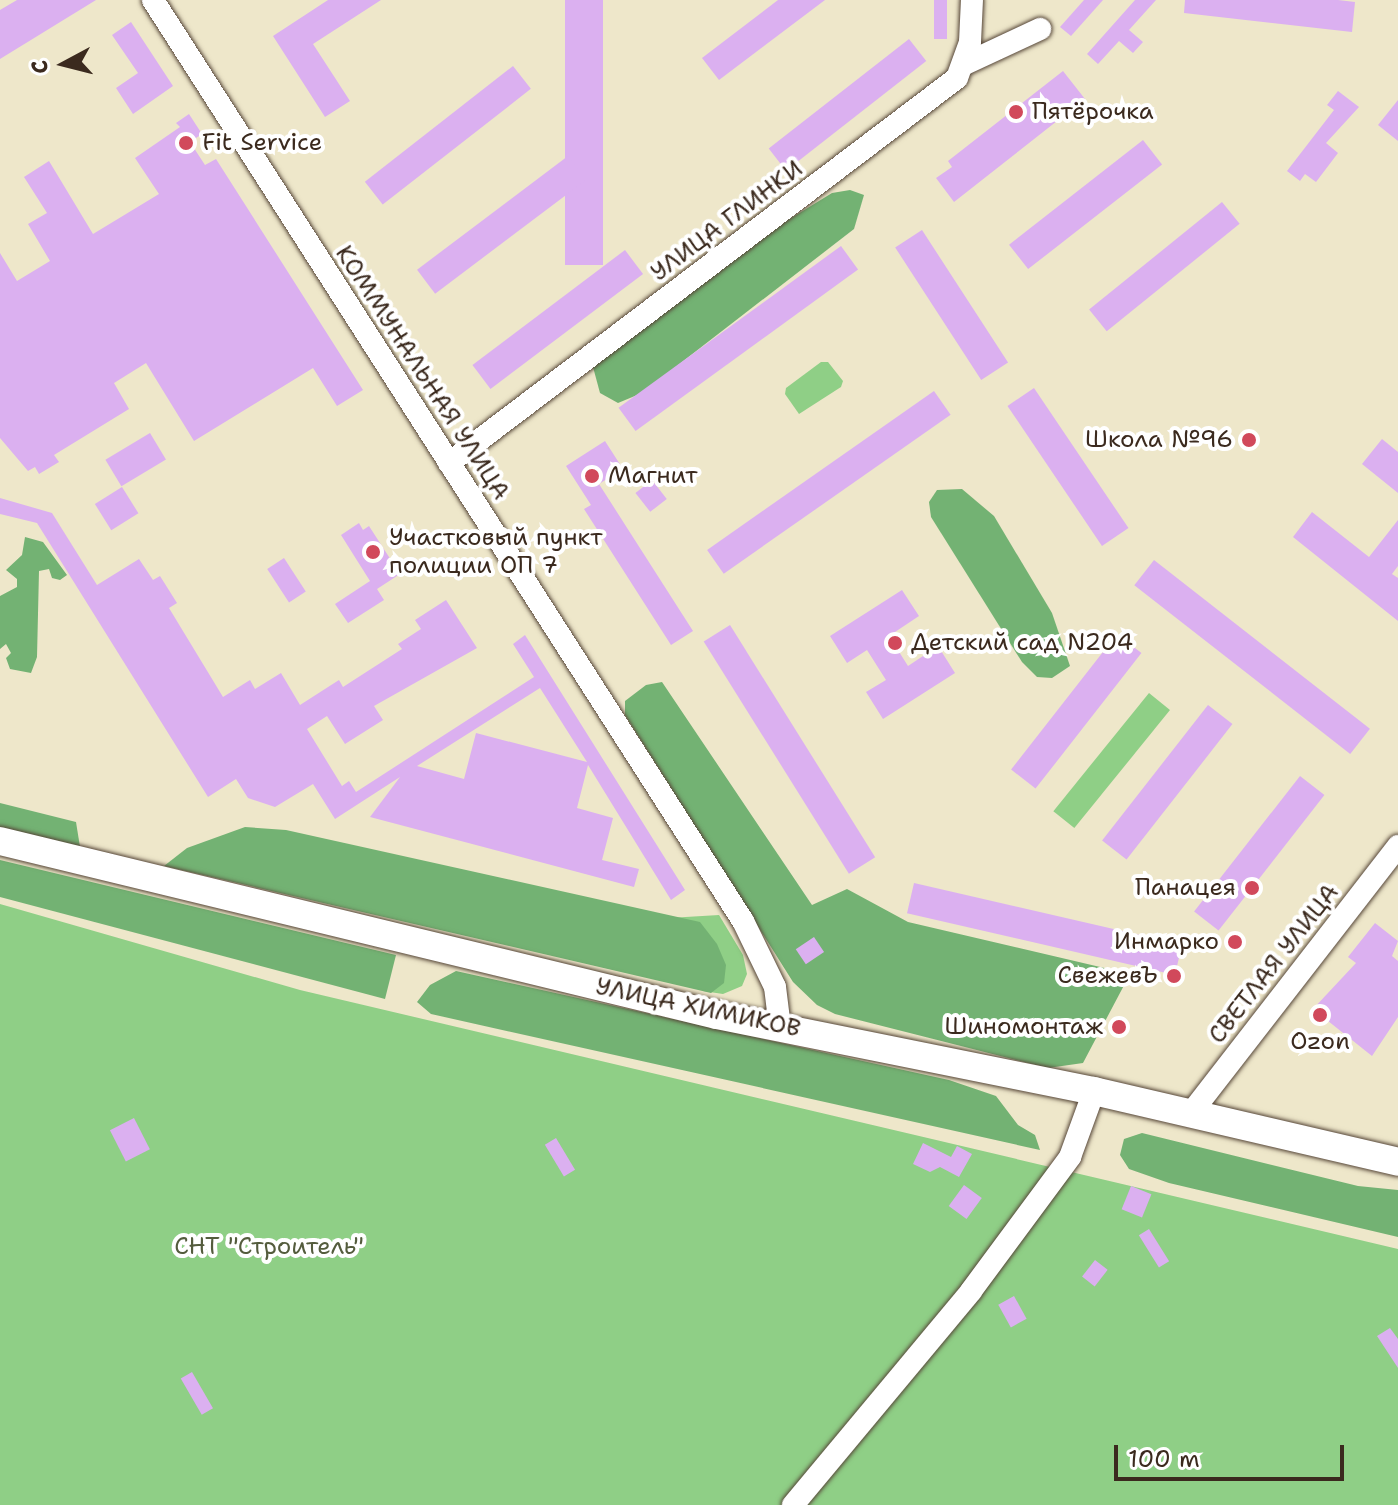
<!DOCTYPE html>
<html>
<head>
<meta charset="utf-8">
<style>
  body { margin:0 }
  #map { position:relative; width:1398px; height:1505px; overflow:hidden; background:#eee7ca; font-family:"Shantell Sans",sans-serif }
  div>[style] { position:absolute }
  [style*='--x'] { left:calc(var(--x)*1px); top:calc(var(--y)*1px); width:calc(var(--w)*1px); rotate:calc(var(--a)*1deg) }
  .green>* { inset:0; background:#8fcf86; transform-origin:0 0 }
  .forest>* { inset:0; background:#73b273 }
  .building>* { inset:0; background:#dbb0f0; transform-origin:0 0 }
  .roads { filter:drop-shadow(0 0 2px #564638) drop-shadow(0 0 2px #564638) }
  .minor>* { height:22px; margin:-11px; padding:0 11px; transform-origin:11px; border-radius:11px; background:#fff }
  .major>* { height:28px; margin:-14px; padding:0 14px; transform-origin:14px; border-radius:14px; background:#fff }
  .dots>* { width:22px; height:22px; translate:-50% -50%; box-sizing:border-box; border:4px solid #fff; border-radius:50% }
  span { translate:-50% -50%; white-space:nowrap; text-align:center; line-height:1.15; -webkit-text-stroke:8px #fff; paint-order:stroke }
  .poi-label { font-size:24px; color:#3b2a1e }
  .left { translate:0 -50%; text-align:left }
  .right { translate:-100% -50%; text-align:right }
  .street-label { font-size:24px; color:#3b2a1e }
  .park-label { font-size:24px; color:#545c3d }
  .north { position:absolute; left:24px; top:24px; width:80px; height:80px; -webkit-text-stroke:6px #fff; paint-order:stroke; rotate:263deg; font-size:22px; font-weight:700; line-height:32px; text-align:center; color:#3b2a1e }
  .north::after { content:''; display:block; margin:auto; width:28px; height:36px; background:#3b2a1e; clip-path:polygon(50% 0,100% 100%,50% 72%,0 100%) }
  .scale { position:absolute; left:1114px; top:1445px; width:230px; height:36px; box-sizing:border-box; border:4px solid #3b2a1e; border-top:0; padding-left:10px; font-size:24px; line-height:28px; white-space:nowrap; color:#3b2a1e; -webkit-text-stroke:6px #fff; paint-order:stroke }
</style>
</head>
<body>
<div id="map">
  <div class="green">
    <i style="clip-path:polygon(821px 362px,828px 362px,843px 381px,841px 387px,799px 414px,785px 394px,786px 388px)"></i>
    <i style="left:1149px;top:693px;width:27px;height:152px;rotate:39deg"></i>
    <i style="clip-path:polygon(0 904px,300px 990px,1398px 1249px,1398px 1505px,0 1505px)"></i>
    <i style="clip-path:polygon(719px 915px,743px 955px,747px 974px,742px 986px,723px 994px,703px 991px,669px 918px)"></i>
  </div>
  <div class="forest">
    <i style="clip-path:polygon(850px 190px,864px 195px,854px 229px,642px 393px,618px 403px,600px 393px,593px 367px,788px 220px,832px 193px)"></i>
    <i style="clip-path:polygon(962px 489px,994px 516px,1052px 613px,1070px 666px,1052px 678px,1037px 677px,1022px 662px,931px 517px,929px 502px,937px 490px)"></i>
    <i style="clip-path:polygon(25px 537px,43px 542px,67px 575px,60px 580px,52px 578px,49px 569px,39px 571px,37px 657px,31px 673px,10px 669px,6px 658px,11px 653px,6px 644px,0 649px,0 596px,17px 587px,17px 579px,6px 570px,22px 555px)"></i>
    <i style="clip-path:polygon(662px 682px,812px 905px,847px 889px,908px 922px,1130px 974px,1083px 1063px,1048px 1068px,835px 1014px,817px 1005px,793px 982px,625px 715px,625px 701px,646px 685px)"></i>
    <i style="clip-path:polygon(0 803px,76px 822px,80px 847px,0 828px)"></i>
    <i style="clip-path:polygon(245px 827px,286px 830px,700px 922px,717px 944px,726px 965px,724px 983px,711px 993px,164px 866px,187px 848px)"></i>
    <i style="clip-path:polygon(0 860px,396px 955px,385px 999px,0 897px)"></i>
    <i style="clip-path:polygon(456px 971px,949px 1080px,996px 1096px,1018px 1125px,1035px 1135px,1040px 1150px,431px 1014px,417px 1002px,430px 985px)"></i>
    <i style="clip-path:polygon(1142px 1133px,1358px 1186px,1398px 1190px,1398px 1237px,1169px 1183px,1129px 1169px,1120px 1155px,1124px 1139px)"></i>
  </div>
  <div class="building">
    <i style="clip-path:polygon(17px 0,96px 0,0 59px,0 10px)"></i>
    <i style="clip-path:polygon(328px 0,381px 0,313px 44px,350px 101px,325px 117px,273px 36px)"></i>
    <i style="left:565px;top:0;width:38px;height:265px"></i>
    <i style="clip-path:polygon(778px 0,825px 0,719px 80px,702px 58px)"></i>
    <i style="left:934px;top:0;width:13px;height:39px"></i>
    <i style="clip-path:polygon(1084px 0,1103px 0,1071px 36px,1060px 27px)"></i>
    <i style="clip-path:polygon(1135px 0,1156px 0,1129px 30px,1143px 42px,1133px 53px,1119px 41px,1098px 64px,1087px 54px)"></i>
    <i style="clip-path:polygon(1185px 0,1338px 0,1355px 2px,1352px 32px,1184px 13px)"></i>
    <i style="clip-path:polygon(131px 22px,173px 86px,133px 114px,116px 88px,138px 73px,112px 35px)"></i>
    <i style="left:909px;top:39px;width:28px;height:178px;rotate:52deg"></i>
    <i style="left:513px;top:66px;width:29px;height:188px;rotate:52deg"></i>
    <i style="clip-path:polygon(1063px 71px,1085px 99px,954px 202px,936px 178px,952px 167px,948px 161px)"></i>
    <i style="clip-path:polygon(1338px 91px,1359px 107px,1326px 143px,1338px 153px,1316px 182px,1305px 174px,1300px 181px,1287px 171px,1334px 110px,1327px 105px)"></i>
    <i style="clip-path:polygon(1398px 100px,1398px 141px,1378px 125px)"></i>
    <i style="clip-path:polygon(189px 114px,202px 134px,190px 142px,205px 165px,216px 159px,363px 390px,337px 406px,313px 368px,194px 441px,146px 363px,114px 383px,129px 409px,54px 455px,59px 462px,39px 474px,35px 467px,28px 471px,0 438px,0 253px,17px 281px,50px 261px,28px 224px,47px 213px,24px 177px,49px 161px,93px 234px,159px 194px,135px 158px,180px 127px,176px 123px)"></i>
    <i style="left:1143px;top:140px;width:31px;height:170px;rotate:52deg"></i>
    <i style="left:568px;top:156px;width:30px;height:189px;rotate:53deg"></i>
    <i style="left:1222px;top:202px;width:28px;height:171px;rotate:51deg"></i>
    <i style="left:922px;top:230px;width:158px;height:32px;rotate:57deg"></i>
    <i style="left:841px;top:246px;width:29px;height:275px;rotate:54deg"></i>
    <i style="left:625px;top:250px;width:30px;height:191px;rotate:53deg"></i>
    <i style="left:1034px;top:388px;width:169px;height:32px;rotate:56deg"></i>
    <i style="left:934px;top:391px;width:29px;height:277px;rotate:55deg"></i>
    <i style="left:150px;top:433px;width:31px;height:52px;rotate:59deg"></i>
    <i style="clip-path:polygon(1382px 439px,1398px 452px,1398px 493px,1362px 464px)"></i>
    <i style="clip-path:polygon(605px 441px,623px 469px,599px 484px,693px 631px,671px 645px,584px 509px,591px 505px,566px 466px)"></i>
    <i style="left:652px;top:480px;width:24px;height:21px;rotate:52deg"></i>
    <i style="left:122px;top:487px;width:31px;height:32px;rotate:58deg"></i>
    <i style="clip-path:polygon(evenodd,0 498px,52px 513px,97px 585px,139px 559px,153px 580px,160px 576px,177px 603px,169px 608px,223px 697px,250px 680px,255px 689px,281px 673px,300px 705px,339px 680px,343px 687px,402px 649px,398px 644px,421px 629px,415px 620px,446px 600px,477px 648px,374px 706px,383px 720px,345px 744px,327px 716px,307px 729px,342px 786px,349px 781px,356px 792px,534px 677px,513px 644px,525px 635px,685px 890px,671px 900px,588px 765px,577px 808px,613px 818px,602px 860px,639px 869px,634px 887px,370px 817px,400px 777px,335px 819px,313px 784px,275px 807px,248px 798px,236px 779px,208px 797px,37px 523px,0 514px,0 498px,540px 688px,587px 762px,476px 733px,464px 779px,417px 766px,540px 688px)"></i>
    <i style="clip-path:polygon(1312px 512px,1369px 557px,1398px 520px,1398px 566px,1392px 574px,1398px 578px,1398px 621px,1293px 537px)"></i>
    <i style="clip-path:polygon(359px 523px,363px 530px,369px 526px,400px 574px,377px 589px,384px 600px,348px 623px,335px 604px,370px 581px,341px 535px)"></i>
    <i style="left:284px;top:558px;width:40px;height:20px;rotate:57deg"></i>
    <i style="left:1154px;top:560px;width:274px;height:32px;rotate:38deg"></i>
    <i style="clip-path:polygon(902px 590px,919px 616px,889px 636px,908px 666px,938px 646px,955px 673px,883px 719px,866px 692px,886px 680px,867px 650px,847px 663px,830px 636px)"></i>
    <i style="left:730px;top:625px;width:274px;height:31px;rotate:58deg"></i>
    <i style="left:1117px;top:634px;width:31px;height:172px;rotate:38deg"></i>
    <i style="left:1208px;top:705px;width:31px;height:172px;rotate:38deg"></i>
    <i style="left:1300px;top:776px;width:31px;height:172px;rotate:38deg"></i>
    <i style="left:914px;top:883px;width:275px;height:31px;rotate:13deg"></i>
    <i style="clip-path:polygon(1375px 923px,1398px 941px,1392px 956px,1398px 961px,1398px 1017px,1372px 1056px,1313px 1009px,1356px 963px,1348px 957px)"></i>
    <i style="left:814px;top:937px;width:18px;height:22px;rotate:56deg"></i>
    <i style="left:134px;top:1118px;width:35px;height:27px;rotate:63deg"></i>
    <i style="left:556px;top:1138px;width:37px;height:13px;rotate:59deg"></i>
    <i style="clip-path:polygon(923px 1143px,951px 1157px,957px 1146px,972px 1154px,959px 1177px,940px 1167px,930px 1172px,913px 1164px)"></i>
    <i style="left:964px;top:1185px;width:22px;height:26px;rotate:36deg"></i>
    <i style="left:1131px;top:1186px;width:22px;height:25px;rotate:22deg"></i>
    <i style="left:1149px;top:1229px;width:38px;height:12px;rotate:58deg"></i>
    <i style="left:1095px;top:1260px;width:16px;height:21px;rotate:38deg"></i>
    <i style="left:1014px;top:1296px;width:26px;height:18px;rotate:61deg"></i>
    <i style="clip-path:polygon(1390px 1328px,1398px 1339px,1398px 1368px,1377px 1336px)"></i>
    <i style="left:192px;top:1372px;width:42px;height:13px;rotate:60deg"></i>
  </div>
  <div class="roads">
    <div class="minor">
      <i style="--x:153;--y:0;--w:1094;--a:57.36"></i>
      <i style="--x:743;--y:921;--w:73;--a:64.1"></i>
      <i style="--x:775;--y:987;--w:39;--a:83"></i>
      <i style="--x:965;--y:64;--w:83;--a:-25"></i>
      <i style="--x:449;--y:463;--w:637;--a:-37.16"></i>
      <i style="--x:957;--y:78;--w:38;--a:-70"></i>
      <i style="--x:970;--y:42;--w:42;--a:-87.3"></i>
      <i style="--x:1191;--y:1113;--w:338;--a:-52.2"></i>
      <i style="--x:793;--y:1505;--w:278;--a:-50.2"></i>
      <i style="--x:971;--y:1291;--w:167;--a:-53.5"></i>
      <i style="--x:1070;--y:1157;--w:70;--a:-70"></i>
    </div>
    <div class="major">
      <i style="--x:0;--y:841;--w:738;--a:13.64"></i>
      <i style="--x:717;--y:1015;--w:385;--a:11.4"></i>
      <i style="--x:1094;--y:1091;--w:312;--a:13.1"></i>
    </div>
  </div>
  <div class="dots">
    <i style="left:1016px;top:112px;background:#d1495b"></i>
    <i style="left:186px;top:143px;background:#d1495b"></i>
    <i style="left:1249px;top:440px;background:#d1495b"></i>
    <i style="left:592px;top:476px;background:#d1495b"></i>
    <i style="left:373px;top:552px;background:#d1495b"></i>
    <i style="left:895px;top:643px;background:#d1495b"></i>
    <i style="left:1252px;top:888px;background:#d1495b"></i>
    <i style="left:1235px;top:942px;background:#d1495b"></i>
    <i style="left:1174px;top:976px;background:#d1495b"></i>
    <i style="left:1320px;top:1015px;background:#d1495b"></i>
    <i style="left:1119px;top:1027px;background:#d1495b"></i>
  </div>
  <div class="poi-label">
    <span class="left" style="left:1032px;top:112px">Пятёрочка</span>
    <span class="left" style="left:202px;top:143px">Fit Service</span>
    <span class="right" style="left:1233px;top:440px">Школа №96</span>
    <span class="left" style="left:608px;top:476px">Магнит</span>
    <span class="left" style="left:389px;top:552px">Участковый пункт<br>полиции ОП 7</span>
    <span class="left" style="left:911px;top:643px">Детский сад N204</span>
    <span class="right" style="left:1236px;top:888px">Панацея</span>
    <span class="right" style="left:1219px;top:942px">Инмарко</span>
    <span class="right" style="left:1158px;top:976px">СвежевЪ</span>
    <span class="right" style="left:1103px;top:1027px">Шиномонтаж</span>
    <span style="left:1320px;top:1042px">Ozon</span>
  </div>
  <div class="street-label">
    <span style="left:727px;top:221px;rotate:-37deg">УЛИЦА ГЛИНКИ</span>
    <span style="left:422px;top:373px;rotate:57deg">КОММУНАЛЬНАЯ УЛИЦА</span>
    <span style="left:1274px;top:964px;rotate:-52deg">СВЕТЛАЯ УЛИЦА</span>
    <span style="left:698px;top:1008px;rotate:12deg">УЛИЦА ХИМИКОВ</span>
  </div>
  <div class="park-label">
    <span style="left:269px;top:1247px">СНТ "Строитель"</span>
  </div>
  <div class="north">С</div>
  <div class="scale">100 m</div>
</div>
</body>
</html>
